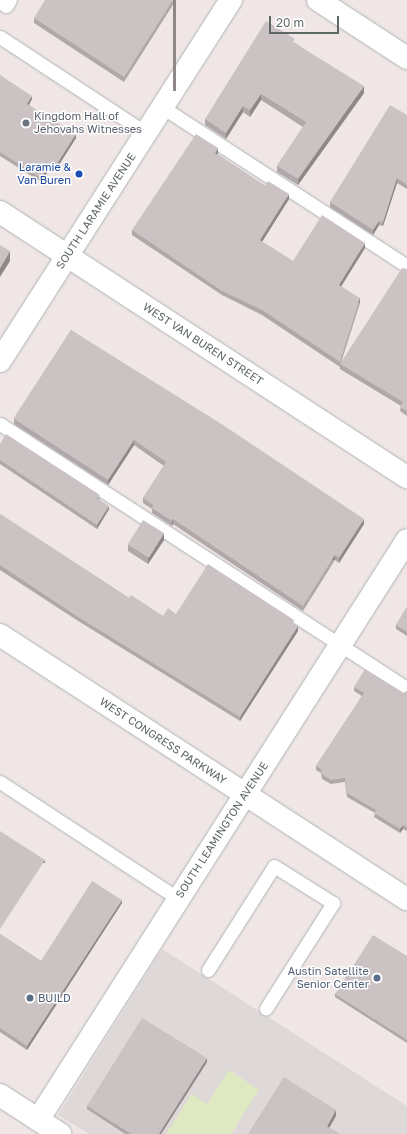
<!DOCTYPE html>
<html>
<head>
<meta charset="utf-8">
<style>
  body { margin:0 }
  #map { position:relative; width:407px; height:1134px; overflow:hidden; background:#f0e6e6; font-family:"Golos Text",sans-serif }
  div>[style] { position:absolute }
  [style*='--x'] { left:calc(var(--x)*1px); top:calc(var(--y)*1px); width:calc(var(--w)*1px); rotate:calc(var(--a)*1deg) }
  .industrial>* { inset:0; background:#dfd8d8 }
  .green>* { inset:0; background:#dfe9c1 }
  .roads { filter:drop-shadow(0 0 1px #aeb6b5) drop-shadow(0 0 1px #aeb6b5) }
  .lane>* { height:13px; margin:-6.5px; padding:0 6.5px; transform-origin:6.5px; border-radius:6.5px; background:#fff }
  .street>* { height:22px; margin:-11px; padding:0 11px; transform-origin:11px; border-radius:11px; background:#fff }
  .secondary>* { height:22px; margin:-11px; padding:0 11px; transform-origin:11px; border-radius:11px; background:#fff }
  .wall>* { inset:0; background:#afa7a8 }
  .shaded-wall>* { inset:0; background:#8e8888; transform-origin:0 0 }
  .building>* { inset:0; background:#cbc2c3; transform-origin:0 0 }
  .dots>* { width:11px; height:11px; translate:-50% -50%; box-sizing:border-box; border:2px solid #fff; border-radius:50% }
  span { translate:-50% -50%; white-space:nowrap; text-align:center; line-height:1.15; -webkit-text-stroke:3px #fff; paint-order:stroke }
  .worship-label { font-size:11px; color:#5b616d }
  .left { translate:0 -50%; text-align:left }
  .transit-label { font-size:11px; color:#164399 }
  .right { translate:-100% -50%; text-align:right }
  .street-label { font-size:11px; color:#5d6765 }
  .service-label { font-size:11px; color:#4e5e75 }
  .scale { position:absolute; left:269px; top:16px; width:70px; height:18px; box-sizing:border-box; border:2px solid #5d6765; border-top:0; padding-left:5px; font-size:12px; line-height:14px; white-space:nowrap; color:#5d6765; -webkit-text-stroke:3px #fff; paint-order:stroke }
</style>
</head>
<body>
<div id="map">
  <div class="industrial">
    <i style="clip-path:polygon(162px 949px,407px 1106px,407px 1134px,89px 1134px,58px 1115px)"></i>
  </div>
  <div class="green">
    <i style="clip-path:polygon(229px 1070px,259px 1090px,231px 1134px,166px 1134px,192px 1094px,207px 1104px)"></i>
  </div>
  <div class="roads">
    <div class="lane">
      <i style="--x:0;--y:2;--w:7;--a:34"></i>
      <i style="--x:6;--y:6;--w:7;--a:-56"></i>
      <i style="--x:0;--y:37;--w:175;--a:33.3"></i>
      <i style="--x:162;--y:107;--w:292;--a:33"></i>
      <i style="--x:0;--y:424;--w:485;--a:33"></i>
      <i style="--x:0;--y:782;--w:214;--a:33.2"></i>
      <i style="--x:208;--y:970;--w:123;--a:-57.6"></i>
      <i style="--x:274;--y:866;--w:70;--a:32.1"></i>
      <i style="--x:333;--y:903;--w:125;--a:122.5"></i>
    </div>
    <div class="street">
      <i style="--x:318;--y:0;--w:106;--a:33.1"></i>
      <i style="--x:0;--y:212;--w:486;--a:33.1"></i>
      <i style="--x:0;--y:635;--w:485;--a:33"></i>
      <i style="--x:38;--y:1120;--w:687;--a:-57.54"></i>
    </div>
    <div class="secondary">
      <i style="--x:0;--y:361;--w:429;--a:-57.4"></i>
      <i style="--x:0;--y:1095;--w:72;--a:33"></i>
    </div>
  </div>
  <div class="wall">
    <i style="clip-path:polygon(176px 0,124px 82px,34px 23px,34px 18px)"></i>
    <i style="clip-path:polygon(295px 43px,364px 93px,298px 185px,277px 172px,277px 166px,303px 127px,261px 100px,250px 117px,243px 112px,226px 139px,205px 125px,205px 119px)"></i>
    <i style="clip-path:polygon(0 75px,32px 99px,29px 105px,76px 138px,55px 171px,50px 168px,41px 182px,0 156px)"></i>
    <i style="clip-path:polygon(407px 115px,407px 189px,397px 183px,383px 226px,379px 225px,373px 235px,330px 207px,330px 202px)"></i>
    <i style="clip-path:polygon(218px 153px,217px 154px,265px 186px,289px 199px,262px 242px,293px 261px,365px 248px,341px 286px,360px 303px,341px 363px,407px 269px,407px 416px,400px 411px,401px 406px,340px 369px,340px 366px,340px 367px,262px 315px,222px 295px,132px 235px,132px 230px)"></i>
    <i style="clip-path:polygon(71px 330px,364px 524px,339px 563px,335px 560px,303px 611px,173px 524px,172px 526px,152px 513px,152px 509px,143px 503px,143px 498px,164px 466px,134px 445px,108px 485px,14px 424px,14px 419px)"></i>
    <i style="clip-path:polygon(0 444px,100px 498px,99px 499px,109px 509px,97px 529px,0 464px)"></i>
    <i style="clip-path:polygon(0 514px,129px 598px,163px 616px,176px 614px,294px 624px,298px 631px,240px 721px,75px 619px,0 570px)"></i>
    <i style="clip-path:polygon(164px 540px,148px 564px,128px 551px,128px 545px)"></i>
    <i style="clip-path:polygon(407px 607px,407px 636px,396px 629px,396px 625px)"></i>
    <i style="clip-path:polygon(354px 687px,404px 693px,407px 691px,407px 831px,403px 829px,400px 833px,374px 817px,375px 813px,347px 797px,345px 782px,331px 784px,322px 779px,321px 773px,316px 770px,316px 766px,362px 696px,354px 691px)"></i>
    <i style="clip-path:polygon(122px 903px,27px 1050px,0 1032px,0 934px,41px 961px)"></i>
    <i style="clip-path:polygon(407px 956px,407px 1043px,335px 997px,335px 994px)"></i>
    <i style="clip-path:polygon(207px 1062px,161px 1134px,125px 1134px,87px 1109px,87px 1106px)"></i>
  </div>
  <div class="shaded-wall">
    <i style="left:173px;top:0;width:3px;height:91px"></i>
    <i style="clip-path:polygon(364px 86px,364px 93px,298px 185px,298px 179px)"></i>
    <i style="clip-path:polygon(261px 94px,261px 100px,250px 117px,250px 110px)"></i>
    <i style="clip-path:polygon(32px 96px,32px 99px,27px 108px,27px 104px)"></i>
    <i style="clip-path:polygon(243px 106px,243px 112px,226px 139px,226px 133px)"></i>
    <i style="clip-path:polygon(76px 134px,76px 138px,55px 171px,55px 167px)"></i>
    <i style="clip-path:polygon(218px 148px,218px 153px,215px 158px,215px 153px)"></i>
    <i style="clip-path:polygon(50px 164px,50px 168px,41px 182px,41px 178px)"></i>
    <i style="clip-path:polygon(397px 178px,397px 183px,383px 226px,383px 222px)"></i>
    <i style="clip-path:polygon(289px 194px,289px 199px,260px 245px,260px 240px)"></i>
    <i style="clip-path:polygon(379px 221px,379px 225px,373px 235px,373px 230px)"></i>
    <i style="clip-path:polygon(365px 243px,365px 248px,339px 290px,339px 285px)"></i>
    <i style="clip-path:polygon(10px 251px,10px 261px,0 277px,0 268px)"></i>
    <i style="left:360px;top:298px;width:5px;height:67px;rotate:90deg"></i>
    <i style="clip-path:polygon(134px 440px,134px 445px,108px 485px,108px 480px)"></i>
    <i style="clip-path:polygon(109px 506px,109px 509px,97px 529px,97px 525px)"></i>
    <i style="clip-path:polygon(173px 519px,173px 524px,172px 526px,172px 521px)"></i>
    <i style="clip-path:polygon(364px 519px,364px 524px,339px 563px,339px 558px)"></i>
    <i style="clip-path:polygon(164px 533px,164px 540px,148px 564px,148px 558px)"></i>
    <i style="left:335px;top:555px;width:5px;height:60px;rotate:90deg"></i>
    <i style="clip-path:polygon(298px 626px,298px 631px,240px 721px,240px 717px)"></i>
    <i style="clip-path:polygon(403px 825px,403px 829px,400px 833px,400px 829px)"></i>
    <i style="left:45px;top:860px;width:3px;height:82px;rotate:90deg"></i>
    <i style="clip-path:polygon(122px 900px,122px 903px,27px 1050px,27px 1046px)"></i>
    <i style="clip-path:polygon(207px 1058px,207px 1062px,161px 1134px,159px 1134px)"></i>
    <i style="clip-path:polygon(336px 1110px,336px 1116px,327px 1132px,327px 1126px)"></i>
  </div>
  <div class="building">
    <i style="clip-path:polygon(45px 0,173px 0,124px 77px,34px 18px)"></i>
    <i style="clip-path:polygon(266px 21px,295px 39px,293px 42px,364px 86px,298px 179px,277px 166px,306px 122px,261px 94px,250px 110px,243px 106px,226px 133px,205px 119px)"></i>
    <i style="clip-path:polygon(0 75px,32px 96px,27px 104px,76px 134px,55px 167px,50px 164px,41px 178px,0 152px)"></i>
    <i style="clip-path:polygon(390px 105px,407px 115px,407px 185px,397px 178px,383px 222px,379px 221px,373px 230px,330px 202px)"></i>
    <i style="clip-path:polygon(196px 134px,218px 148px,215px 153px,265px 186px,268px 181px,289px 194px,260px 240px,293px 261px,322px 215px,365px 243px,339px 285px,360px 298px,340px 362px,262px 310px,222px 291px,132px 230px)"></i>
    <i style="clip-path:polygon(0 245px,10px 251px,0 268px)"></i>
    <i style="clip-path:polygon(402px 268px,407px 269px,407px 411px,400px 407px,403px 402px,340px 364px)"></i>
    <i style="clip-path:polygon(71px 330px,223px 425px,364px 519px,339px 558px,335px 555px,303px 606px,173px 519px,172px 521px,152px 508px,153px 505px,143px 498px,166px 462px,134px 440px,108px 480px,14px 419px,15px 416px)"></i>
    <i style="clip-path:polygon(6px 434px,100px 495px,97px 498px,109px 506px,97px 525px,0 460px,0 444px)"></i>
    <i style="clip-path:polygon(0 514px,129px 598px,131px 595px,163px 616px,168px 608px,176px 614px,208px 564px,294px 620px,293px 623px,298px 626px,240px 717px,75px 615px,0 565px)"></i>
    <i style="left:143px;top:520px;width:25px;height:29px;rotate:32deg"></i>
    <i style="clip-path:polygon(407px 607px,407px 632px,396px 625px)"></i>
    <i style="clip-path:polygon(365px 669px,404px 693px,407px 691px,407px 827px,403px 825px,400px 829px,374px 813px,376px 810px,347px 793px,345px 778px,331px 780px,322px 774px,321px 769px,316px 766px,364px 693px,354px 687px)"></i>
    <i style="clip-path:polygon(0 831px,45px 860px,0 929px)"></i>
    <i style="clip-path:polygon(92px 881px,122px 900px,27px 1046px,0 1028px,0 934px,41px 961px)"></i>
    <i style="clip-path:polygon(373px 935px,407px 956px,407px 1040px,335px 994px)"></i>
    <i style="clip-path:polygon(142px 1018px,207px 1058px,159px 1134px,131px 1134px,87px 1106px)"></i>
    <i style="clip-path:polygon(284px 1077px,336px 1110px,327px 1126px,340px 1134px,248px 1134px)"></i>
  </div>
  <div class="dots">
    <i style="left:26px;top:123px;background:#6b7280"></i>
    <i style="left:79px;top:174px;background:#1a4fb4"></i>
    <i style="left:377px;top:978px;background:#5c6f8a"></i>
    <i style="left:30px;top:998px;background:#5c6f8a"></i>
  </div>
  <div class="worship-label">
    <span class="left" style="left:34px;top:123px">Kingdom Hall of<br>Jehovahs Witnesses</span>
  </div>
  <div class="transit-label">
    <span class="right" style="left:71px;top:174px">Laramie &amp;<br>Van Buren</span>
  </div>
  <div class="street-label">
    <span style="left:96px;top:211px;rotate:-57deg">SOUTH LARAMIE AVENUE</span>
    <span style="left:203px;top:344px;rotate:33deg">WEST VAN BUREN STREET</span>
    <span style="left:163px;top:741px;rotate:33deg">WEST CONGRESS PARKWAY</span>
    <span style="left:222px;top:830px;rotate:-57deg">SOUTH LEAMINGTON AVENUE</span>
  </div>
  <div class="service-label">
    <span class="right" style="left:369px;top:978px">Austin Satellite<br>Senior Center</span>
    <span class="left" style="left:38px;top:998px">BUILD</span>
  </div>
  <div class="scale">20 m</div>
</div>
</body>
</html>
